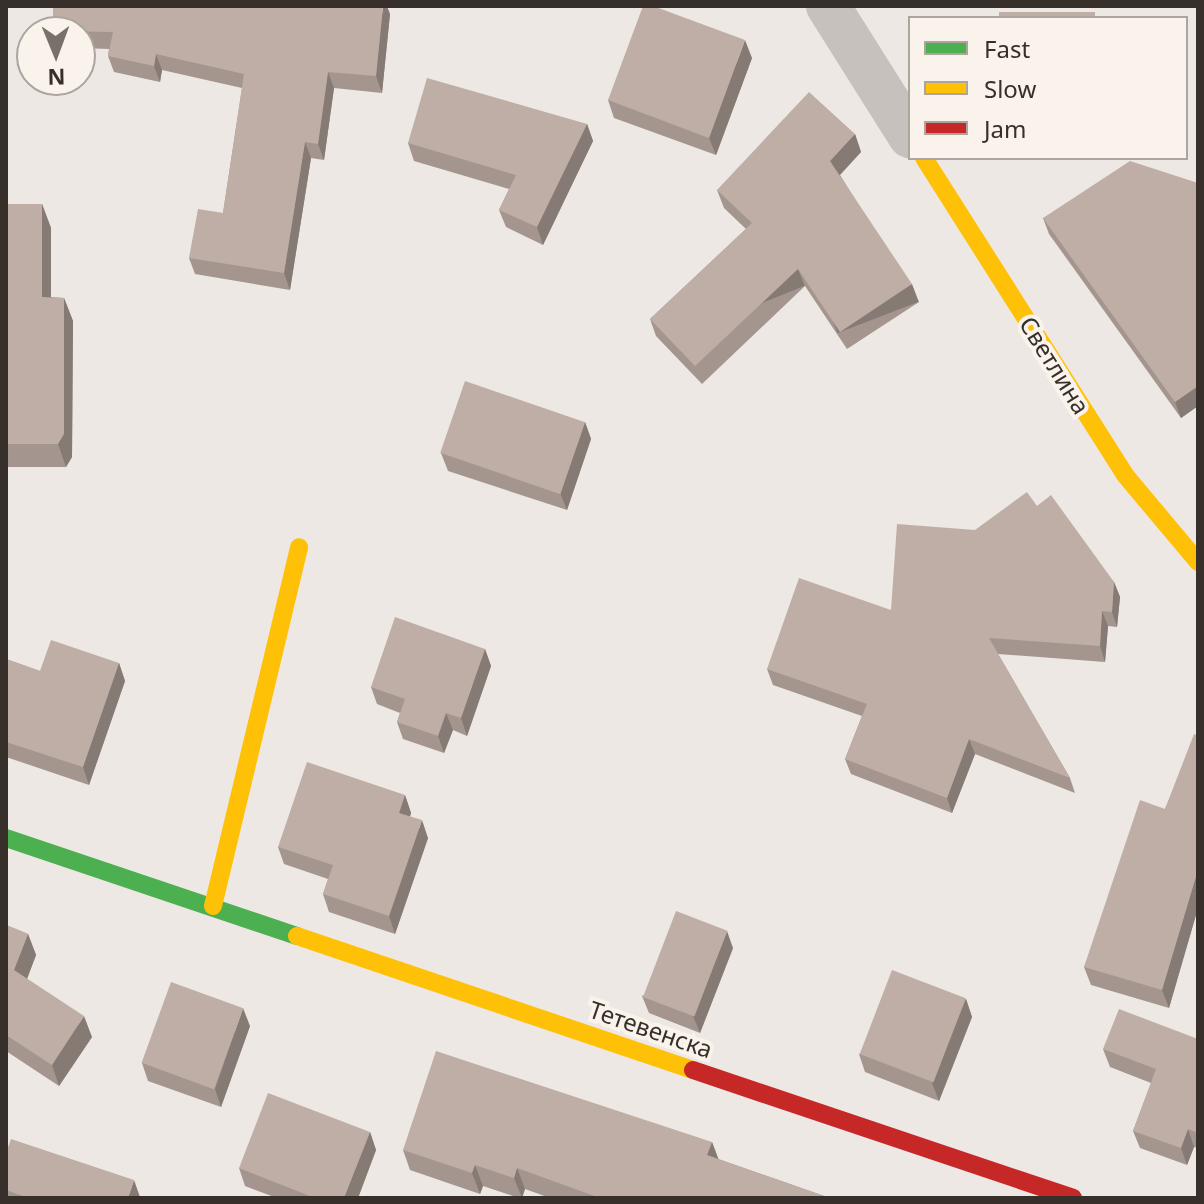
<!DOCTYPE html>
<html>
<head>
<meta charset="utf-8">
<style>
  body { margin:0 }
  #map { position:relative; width:1204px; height:1204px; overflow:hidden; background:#ede8e3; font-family:"Noto Sans",sans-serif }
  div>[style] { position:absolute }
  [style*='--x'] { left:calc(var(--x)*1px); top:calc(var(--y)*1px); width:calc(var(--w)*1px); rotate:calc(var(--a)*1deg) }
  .street>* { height:44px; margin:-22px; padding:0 22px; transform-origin:22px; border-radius:22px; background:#c6c1bc }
  .fast>* { height:18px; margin:-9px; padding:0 9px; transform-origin:9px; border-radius:9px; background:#4caf50 }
  .slow>* { height:18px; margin:-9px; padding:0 9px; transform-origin:9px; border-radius:9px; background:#ffc107 }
  .jam>* { height:18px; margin:-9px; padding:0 9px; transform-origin:9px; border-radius:9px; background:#c62828 }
  .wall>* { inset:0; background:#a4968f }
  .shaded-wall>* { inset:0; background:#867a74; transform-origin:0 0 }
  .building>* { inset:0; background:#bfaea6; transform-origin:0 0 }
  span { translate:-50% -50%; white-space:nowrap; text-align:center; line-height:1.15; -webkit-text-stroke:8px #f9f3eb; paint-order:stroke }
  .street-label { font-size:24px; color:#372f2a }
  .frame { position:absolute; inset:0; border:8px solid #372f2a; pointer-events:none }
  .legend { position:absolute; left:908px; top:16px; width:280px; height:144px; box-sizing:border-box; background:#f9f3eb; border:2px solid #aba59e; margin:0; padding:10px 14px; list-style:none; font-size:24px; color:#372f2a }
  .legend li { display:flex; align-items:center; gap:16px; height:40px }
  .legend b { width:40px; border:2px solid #aba59e }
  .north { position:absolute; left:16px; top:16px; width:80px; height:80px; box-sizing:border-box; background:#f9f3eb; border:2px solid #aba59e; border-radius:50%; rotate:179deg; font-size:22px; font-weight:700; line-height:32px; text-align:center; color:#372f2a }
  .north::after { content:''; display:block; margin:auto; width:28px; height:36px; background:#77706b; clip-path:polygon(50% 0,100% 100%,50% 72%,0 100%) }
</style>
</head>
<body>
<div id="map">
  <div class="street">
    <i style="--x:828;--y:6;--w:154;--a:57.8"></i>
  </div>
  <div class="fast">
    <i style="--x:6;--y:838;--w:307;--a:18.6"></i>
  </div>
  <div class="slow">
    <i style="--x:924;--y:158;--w:375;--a:57.6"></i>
    <i style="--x:1125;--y:475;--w:114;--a:50"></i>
    <i style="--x:213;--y:906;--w:369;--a:-76.5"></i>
    <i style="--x:297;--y:936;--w:418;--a:18.7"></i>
  </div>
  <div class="jam">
    <i style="--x:693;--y:1070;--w:401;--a:18.6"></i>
  </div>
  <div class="wall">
    <i style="clip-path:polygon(53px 6px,390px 14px,382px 93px,334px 88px,324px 160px,311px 158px,290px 290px,195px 274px,189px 258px,223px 213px,242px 88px,162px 70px,160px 82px,114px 72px,108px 56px,109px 49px,80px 48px,80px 32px,53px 32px)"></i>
    <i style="clip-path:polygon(752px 58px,716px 155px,614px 118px,608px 100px)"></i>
    <i style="clip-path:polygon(587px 124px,593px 141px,543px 245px,506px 227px,499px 210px,509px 189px,414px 161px,408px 143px)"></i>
    <i style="clip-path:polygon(855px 134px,861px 152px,840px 175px,919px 302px,847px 349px,805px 286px,702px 384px,656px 336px,650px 319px,746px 229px,724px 208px,717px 190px)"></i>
    <i style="clip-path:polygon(1198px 183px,1198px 406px,1181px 418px,1049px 234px,1043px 218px)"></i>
    <i style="clip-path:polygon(6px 204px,42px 204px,51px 228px,51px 297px,64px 298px,73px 321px,72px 457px,66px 467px,6px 467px)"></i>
    <i style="clip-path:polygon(585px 422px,591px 439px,567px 510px,448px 471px,441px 453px)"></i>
    <i style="clip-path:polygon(1037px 506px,1114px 582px,1120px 597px,1117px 627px,1108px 626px,1105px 662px,998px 654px,1070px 778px,1075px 793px,975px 754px,952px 813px,851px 774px,845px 759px,862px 716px,773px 685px,767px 669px,891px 610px)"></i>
    <i style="clip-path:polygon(485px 649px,491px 666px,467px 736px,453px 730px,444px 753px,403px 739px,397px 722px,400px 713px,377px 704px,371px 687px)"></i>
    <i style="clip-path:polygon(6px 659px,40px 671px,119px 663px,125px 681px,89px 785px,6px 757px)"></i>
    <i style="clip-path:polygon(1198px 736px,1198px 908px,1169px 1008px,1091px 985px,1084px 967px,1165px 809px)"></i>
    <i style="clip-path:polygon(405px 795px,411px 813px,410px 817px,428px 838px,395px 934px,329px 912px,323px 894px,328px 879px,284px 864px,278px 847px)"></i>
    <i style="clip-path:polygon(6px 925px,28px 934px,36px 955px,27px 979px,92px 1037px,59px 1086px,6px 1051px)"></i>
    <i style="clip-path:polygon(733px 948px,700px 1033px,649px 1013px,642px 996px)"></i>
    <i style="clip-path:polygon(966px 999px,972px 1017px,939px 1101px,865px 1072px,859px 1054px)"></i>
    <i style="clip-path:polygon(250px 1026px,221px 1107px,148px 1081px,142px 1063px)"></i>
    <i style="clip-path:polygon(1198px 1039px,1198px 1148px,1194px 1147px,1187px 1165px,1140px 1148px,1133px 1131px,1151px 1083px,1110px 1067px,1103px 1049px)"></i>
    <i style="clip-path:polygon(370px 1132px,376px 1150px,358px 1198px,277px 1198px,245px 1186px,239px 1168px)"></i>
    <i style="clip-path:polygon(712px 1142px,718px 1159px,830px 1198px,550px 1198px,525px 1189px,522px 1198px,519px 1198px,483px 1186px,480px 1194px,410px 1170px,403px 1150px)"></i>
    <i style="clip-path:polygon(6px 1153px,140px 1197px,6px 1198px)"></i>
  </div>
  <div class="shaded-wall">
    <i style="clip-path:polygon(383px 6px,387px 6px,390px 14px,382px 93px,376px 76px)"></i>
    <i style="clip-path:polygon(745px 40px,752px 58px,716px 155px,709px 138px)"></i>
    <i style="clip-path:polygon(156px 54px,162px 70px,160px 82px,154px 66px)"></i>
    <i style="clip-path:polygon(328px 72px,334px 88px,324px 160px,318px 144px)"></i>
    <i style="clip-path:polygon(587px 124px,593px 141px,543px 245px,537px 227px)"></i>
    <i style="clip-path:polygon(855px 134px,861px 152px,837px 178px,830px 161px)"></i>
    <i style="clip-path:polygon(305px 142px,311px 158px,290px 290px,284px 273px)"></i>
    <i style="clip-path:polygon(42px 204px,51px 228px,51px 320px,42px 297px)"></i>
    <i style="left:798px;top:269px;width:18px;height:141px;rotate:68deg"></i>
    <i style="left:912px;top:284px;width:19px;height:87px;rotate:69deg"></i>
    <i style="clip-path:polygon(64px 298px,73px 321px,72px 457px,66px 467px,58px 444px)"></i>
    <i style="clip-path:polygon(1198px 386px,1198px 406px,1181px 418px,1175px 402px)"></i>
    <i style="clip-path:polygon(585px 422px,591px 439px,567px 510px,560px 493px)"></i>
    <i style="clip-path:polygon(1114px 582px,1120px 597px,1117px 627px,1112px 612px)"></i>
    <i style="clip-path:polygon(1102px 611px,1108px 626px,1105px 662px,1100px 646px)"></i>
    <i style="clip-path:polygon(485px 649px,491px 666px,467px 736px,461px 718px)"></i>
    <i style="clip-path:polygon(119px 663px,125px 681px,89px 785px,83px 767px)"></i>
    <i style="clip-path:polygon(446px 713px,453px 730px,444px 753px,438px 736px)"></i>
    <i style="clip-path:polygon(969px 739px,975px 754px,952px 813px,947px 798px)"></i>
    <i style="clip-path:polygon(405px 795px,411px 813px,405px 830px,399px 813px)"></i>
    <i style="clip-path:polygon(422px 820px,428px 838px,395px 934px,389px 916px)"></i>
    <i style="clip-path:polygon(1198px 869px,1198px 908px,1169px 1008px,1162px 990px)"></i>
    <i style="clip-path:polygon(727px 931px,733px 948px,700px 1033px,693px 1016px)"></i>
    <i style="clip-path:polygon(28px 934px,36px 955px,22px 992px,14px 970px)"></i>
    <i style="clip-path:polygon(966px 999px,972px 1017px,939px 1101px,932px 1083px)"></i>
    <i style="clip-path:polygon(243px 1008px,250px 1026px,221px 1107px,215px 1089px)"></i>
    <i style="clip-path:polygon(84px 1016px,92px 1037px,59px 1086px,52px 1065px)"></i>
    <i style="clip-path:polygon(1188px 1129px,1194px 1147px,1187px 1165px,1181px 1148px)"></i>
    <i style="clip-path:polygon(370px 1132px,376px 1150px,358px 1198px,344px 1198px)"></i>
    <i style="clip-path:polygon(712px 1142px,720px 1163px,707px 1155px)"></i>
    <i style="clip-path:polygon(475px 1165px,483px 1186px,480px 1194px,472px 1173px)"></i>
    <i style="clip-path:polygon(517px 1168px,525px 1189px,522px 1198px,514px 1178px)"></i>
    <i style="clip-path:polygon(134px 1180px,140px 1197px,140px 1198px,128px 1198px)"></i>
  </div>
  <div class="building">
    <i style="clip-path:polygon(53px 6px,383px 6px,376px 76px,328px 72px,318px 144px,305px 142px,284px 273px,189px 258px,198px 209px,223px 213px,244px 74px,156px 54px,154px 66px,108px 56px,113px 32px,53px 31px)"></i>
    <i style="clip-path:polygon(643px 6px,653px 6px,745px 40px,709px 138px,608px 100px)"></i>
    <i style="left:999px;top:12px;width:96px;height:6px"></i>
    <i style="clip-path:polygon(427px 78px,587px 124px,537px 227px,499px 210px,516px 175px,408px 143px)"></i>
    <i style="clip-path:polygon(809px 92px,855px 134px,830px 161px,912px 284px,840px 332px,798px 269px,695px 366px,650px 319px,752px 223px,717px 190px)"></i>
    <i style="clip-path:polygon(1130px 161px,1198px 183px,1198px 386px,1175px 402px,1043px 218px)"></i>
    <i style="clip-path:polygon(6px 204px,42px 204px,42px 297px,64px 298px,64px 434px,58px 444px,6px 444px)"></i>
    <i style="left:465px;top:381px;width:127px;height:76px;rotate:19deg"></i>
    <i style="clip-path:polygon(1027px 492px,1037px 506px,1051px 495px,1114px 582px,1112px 612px,1102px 611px,1100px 646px,989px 638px,1070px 778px,969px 739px,947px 798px,845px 759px,867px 704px,767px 669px,799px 578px,891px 610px,897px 524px,975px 530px)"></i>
    <i style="clip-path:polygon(395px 617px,485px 649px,461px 718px,446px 713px,438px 736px,397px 722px,405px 699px,371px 687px)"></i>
    <i style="clip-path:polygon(51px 640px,119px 663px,83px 767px,6px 742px,6px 659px,40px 671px)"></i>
    <i style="clip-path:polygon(1194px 734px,1198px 736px,1198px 870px,1162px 990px,1084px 967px,1140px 800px,1165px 809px)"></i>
    <i style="clip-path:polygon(307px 762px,405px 795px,399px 813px,422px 820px,389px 916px,323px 894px,333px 865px,278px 847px)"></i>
    <i style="left:676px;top:911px;width:55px;height:92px;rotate:21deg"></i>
    <i style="clip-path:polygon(6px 925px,28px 934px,14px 970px,84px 1016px,52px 1065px,6px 1035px)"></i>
    <i style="left:892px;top:970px;width:79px;height:90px;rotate:21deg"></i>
    <i style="left:171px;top:982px;width:77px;height:86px;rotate:20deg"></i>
    <i style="clip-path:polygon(1119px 1009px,1198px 1039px,1198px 1133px,1188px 1129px,1181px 1148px,1133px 1131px,1156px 1069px,1103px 1049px)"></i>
    <i style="clip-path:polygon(436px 1051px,712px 1142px,707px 1155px,830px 1198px,600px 1198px,517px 1168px,514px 1178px,475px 1165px,472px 1173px,403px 1150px)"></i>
    <i style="clip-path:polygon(268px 1093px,370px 1132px,344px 1198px,315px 1198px,239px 1168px)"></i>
    <i style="clip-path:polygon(11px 1139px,134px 1180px,128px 1198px,29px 1198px,6px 1190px,6px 1153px)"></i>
  </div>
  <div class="street-label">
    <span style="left:1055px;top:365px;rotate:58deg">Светлина</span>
    <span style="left:651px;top:1029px;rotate:19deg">Тетевенска</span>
  </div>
  <div class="frame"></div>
  <ul class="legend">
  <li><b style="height:10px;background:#4caf50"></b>Fast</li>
  <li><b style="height:10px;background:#ffc107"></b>Slow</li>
  <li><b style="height:10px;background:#c62828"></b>Jam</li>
  </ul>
  <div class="north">N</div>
</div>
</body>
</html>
